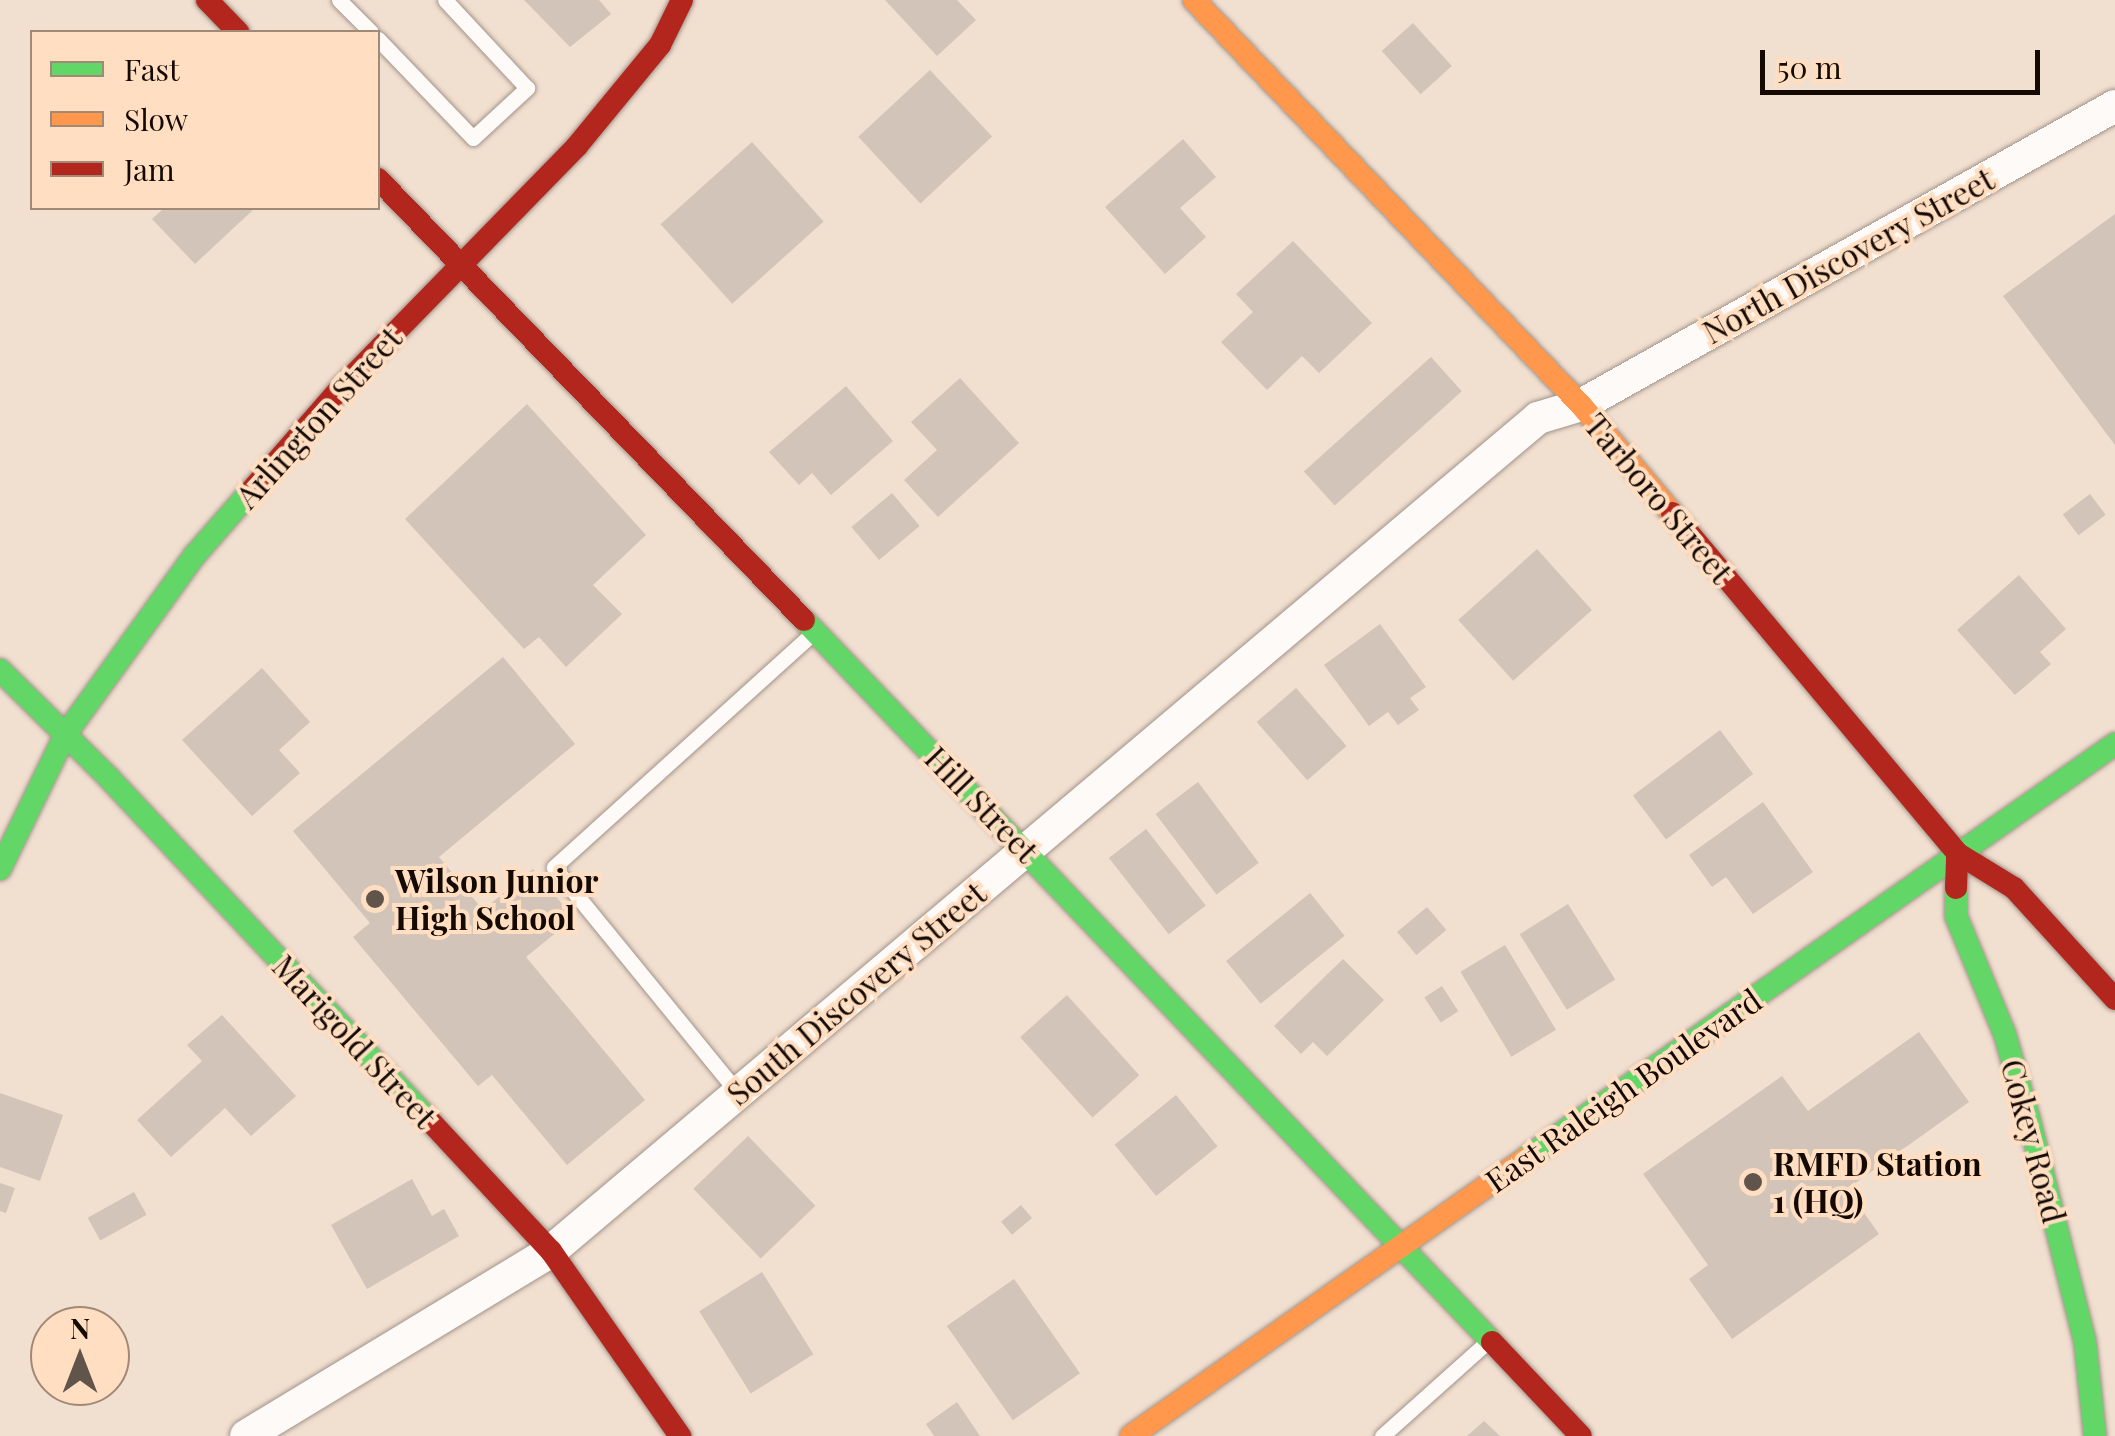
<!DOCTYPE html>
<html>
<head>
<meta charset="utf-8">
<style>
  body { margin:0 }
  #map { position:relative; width:2115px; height:1436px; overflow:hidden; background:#f1dfd0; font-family:"Playfair Display",serif }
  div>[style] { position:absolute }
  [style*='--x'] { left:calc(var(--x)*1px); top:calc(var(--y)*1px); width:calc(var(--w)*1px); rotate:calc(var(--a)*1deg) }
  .building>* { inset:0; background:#d2c4b8; transform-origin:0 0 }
  .roads { filter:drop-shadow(0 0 2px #a19488) drop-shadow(0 0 2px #a19488) }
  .lane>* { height:15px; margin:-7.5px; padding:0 7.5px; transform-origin:7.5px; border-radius:7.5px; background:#fdfaf8 }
  .street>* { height:32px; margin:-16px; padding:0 16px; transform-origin:16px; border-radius:16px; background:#fdfaf8 }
  .fast>* { height:22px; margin:-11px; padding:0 11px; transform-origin:11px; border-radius:11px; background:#63d668 }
  .slow>* { height:22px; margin:-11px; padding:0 11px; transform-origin:11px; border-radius:11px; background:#ff974d }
  .jam>* { height:22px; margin:-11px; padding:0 11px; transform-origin:11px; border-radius:11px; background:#b3261e }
  .dots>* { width:28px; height:28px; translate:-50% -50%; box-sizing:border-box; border:5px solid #ffdec2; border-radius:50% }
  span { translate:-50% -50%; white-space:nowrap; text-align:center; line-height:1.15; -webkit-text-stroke:8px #ffdec2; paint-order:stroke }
  .street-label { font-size:32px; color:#140a03 }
  .poi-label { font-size:32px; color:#140a03; font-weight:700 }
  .left { translate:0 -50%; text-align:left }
  .legend { position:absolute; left:30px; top:30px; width:350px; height:180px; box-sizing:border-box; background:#ffdec2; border:2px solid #a18976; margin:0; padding:12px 18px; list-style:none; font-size:30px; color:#140a03 }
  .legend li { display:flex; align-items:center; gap:20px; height:50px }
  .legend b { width:50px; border:2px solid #a18976 }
  .north { position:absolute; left:30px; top:1306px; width:100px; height:100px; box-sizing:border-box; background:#ffdec2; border:2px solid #a18976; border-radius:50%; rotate:0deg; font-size:28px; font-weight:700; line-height:40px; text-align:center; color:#140a03 }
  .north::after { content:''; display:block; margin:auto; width:35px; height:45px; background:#61554b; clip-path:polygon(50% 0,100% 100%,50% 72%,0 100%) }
  .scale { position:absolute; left:1760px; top:50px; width:280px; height:45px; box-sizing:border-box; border:5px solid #140a03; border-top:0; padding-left:12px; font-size:30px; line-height:35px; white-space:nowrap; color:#140a03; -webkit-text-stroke:8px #ffdec2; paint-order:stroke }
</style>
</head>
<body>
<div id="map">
  <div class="building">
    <i style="clip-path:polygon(524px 0,599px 0,611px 14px,570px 47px)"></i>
    <i style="clip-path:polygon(885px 0,957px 0,976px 20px,937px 56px)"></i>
    <i style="left:1413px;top:23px;width:58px;height:42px;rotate:48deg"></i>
    <i style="left:930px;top:70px;width:91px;height:98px;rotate:47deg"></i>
    <i style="clip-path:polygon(1183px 139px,1216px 177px,1180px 208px,1206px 237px,1165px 274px,1105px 207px)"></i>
    <i style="left:752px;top:142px;width:107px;height:123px;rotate:48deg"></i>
    <i style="clip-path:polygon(164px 208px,255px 208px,195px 264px,152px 219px)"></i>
    <i style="clip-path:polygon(2115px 214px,2115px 445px,2003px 296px)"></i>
    <i style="clip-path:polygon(1293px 241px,1372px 323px,1319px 373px,1302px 356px,1267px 390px,1221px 342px,1253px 312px,1236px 294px)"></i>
    <i style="left:1431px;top:357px;width:46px;height:171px;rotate:48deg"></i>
    <i style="clip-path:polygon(960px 378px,1019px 443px,938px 517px,904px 480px,937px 450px,911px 422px)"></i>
    <i style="clip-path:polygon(846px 386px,893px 441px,831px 495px,812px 473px,799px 485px,769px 452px)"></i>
    <i style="clip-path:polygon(527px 404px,646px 535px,593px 585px,622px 614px,566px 667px,539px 637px,524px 649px,405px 519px)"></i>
    <i style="left:892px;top:493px;width:43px;height:53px;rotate:50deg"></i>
    <i style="left:2090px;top:494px;width:26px;height:34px;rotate:53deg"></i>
    <i style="left:1537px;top:549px;width:82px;height:106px;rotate:48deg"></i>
    <i style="clip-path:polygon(2019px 575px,2066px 629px,2040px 652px,2051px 664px,2015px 695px,1957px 630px)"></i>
    <i style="clip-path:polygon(1380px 624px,1426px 687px,1410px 698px,1419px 710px,1398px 725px,1388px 712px,1369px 726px,1324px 665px)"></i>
    <i style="clip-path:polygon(503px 657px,575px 744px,439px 857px,483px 910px,533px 869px,574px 918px,526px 957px,645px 1100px,567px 1165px,492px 1075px,478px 1086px,353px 937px,370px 923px,293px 831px)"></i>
    <i style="clip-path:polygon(262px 668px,310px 722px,279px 750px,300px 773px,252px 816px,182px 740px)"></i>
    <i style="left:1296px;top:688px;width:77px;height:52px;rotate:49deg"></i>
    <i style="left:1720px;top:730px;width:55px;height:109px;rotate:53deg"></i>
    <i style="left:1198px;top:782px;width:101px;height:53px;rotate:53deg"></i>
    <i style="clip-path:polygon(1763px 802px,1813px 872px,1753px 914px,1726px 877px,1712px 887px,1689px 855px)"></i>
    <i style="left:1146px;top:829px;width:97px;height:47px;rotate:52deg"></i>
    <i style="left:1310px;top:893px;width:55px;height:108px;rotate:51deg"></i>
    <i style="left:1568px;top:904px;width:89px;height:57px;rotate:58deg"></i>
    <i style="left:1427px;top:907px;width:30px;height:39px;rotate:50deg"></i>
    <i style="left:1505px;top:945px;width:99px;height:52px;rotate:59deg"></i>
    <i style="clip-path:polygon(1343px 959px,1384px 1000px,1327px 1056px,1313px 1042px,1301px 1054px,1274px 1026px)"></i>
    <i style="left:1442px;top:986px;width:30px;height:21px;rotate:57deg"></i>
    <i style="left:1067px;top:995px;width:108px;height:63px;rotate:48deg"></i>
    <i style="clip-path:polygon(222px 1015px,296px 1096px,251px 1136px,225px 1108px,171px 1157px,137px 1120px,202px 1061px,187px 1045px)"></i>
    <i style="clip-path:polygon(1919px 1032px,1969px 1102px,1847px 1189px,1879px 1234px,1732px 1339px,1689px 1279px,1708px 1265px,1643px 1174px,1782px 1076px,1808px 1111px)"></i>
    <i style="clip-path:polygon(0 1093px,63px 1115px,40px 1181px,0 1167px)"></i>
    <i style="left:1176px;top:1095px;width:66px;height:79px;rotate:51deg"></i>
    <i style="left:748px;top:1136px;width:97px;height:76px;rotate:46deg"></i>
    <i style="clip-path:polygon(412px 1179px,432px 1216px,444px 1209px,459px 1236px,367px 1289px,331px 1225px)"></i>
    <i style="clip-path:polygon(0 1183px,15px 1188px,6px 1213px,0 1211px)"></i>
    <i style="left:134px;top:1192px;width:26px;height:53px;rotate:61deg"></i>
    <i style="left:1021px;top:1205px;width:17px;height:26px;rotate:50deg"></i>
    <i style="left:762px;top:1272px;width:97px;height:74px;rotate:58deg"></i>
    <i style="left:1014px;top:1279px;width:115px;height:82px;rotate:55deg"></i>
    <i style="clip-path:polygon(957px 1402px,980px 1436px,934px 1436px,926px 1424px)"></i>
    <i style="clip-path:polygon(1484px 1421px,1500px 1436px,1467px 1436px)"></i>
  </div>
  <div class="roads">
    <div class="lane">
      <i style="--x:339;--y:0;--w:45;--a:45"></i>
      <i style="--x:378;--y:39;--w:137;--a:46.2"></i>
      <i style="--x:473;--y:138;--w:74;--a:-42.8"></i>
      <i style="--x:527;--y:88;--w:120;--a:-133"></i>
      <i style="--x:738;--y:1093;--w:291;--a:-129.2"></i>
      <i style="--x:554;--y:867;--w:348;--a:-42.1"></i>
      <i style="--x:1382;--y:1436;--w:141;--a:-41.8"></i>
    </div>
    <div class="street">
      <i style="--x:246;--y:1436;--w:357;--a:-31.2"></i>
      <i style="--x:551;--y:1251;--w:1292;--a:-40.16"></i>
      <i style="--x:1538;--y:418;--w:45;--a:-16.8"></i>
      <i style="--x:1581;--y:405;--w:612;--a:-29.25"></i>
    </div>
    <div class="fast">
      <i style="--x:804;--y:620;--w:997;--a:46.38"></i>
      <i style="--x:0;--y:670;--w:155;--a:44.7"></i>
      <i style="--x:110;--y:779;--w:470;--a:46.9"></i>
      <i style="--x:0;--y:869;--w:149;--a:-64.1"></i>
      <i style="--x:65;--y:735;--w:222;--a:-54.2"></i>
      <i style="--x:195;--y:555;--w:84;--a:-48.9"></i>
      <i style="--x:1956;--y:888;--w:28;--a:90"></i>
      <i style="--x:1956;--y:916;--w:129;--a:67.6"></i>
      <i style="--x:2005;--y:1035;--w:87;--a:74.1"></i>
      <i style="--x:2029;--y:1119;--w:230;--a:75.9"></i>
      <i style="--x:2085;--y:1342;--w:95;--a:83.9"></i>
      <i style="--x:1526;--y:1158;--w:720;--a:-35.1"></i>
    </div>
    <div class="slow">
      <i style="--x:1194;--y:0;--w:560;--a:46.3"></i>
      <i style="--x:1581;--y:405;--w:141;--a:49.9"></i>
      <i style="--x:1131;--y:1436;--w:483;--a:-35.1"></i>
    </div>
    <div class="jam">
      <i style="--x:207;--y:0;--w:45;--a:45.9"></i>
      <i style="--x:378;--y:179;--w:613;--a:45.99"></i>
      <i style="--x:250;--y:492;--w:135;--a:-48.9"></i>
      <i style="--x:339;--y:390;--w:341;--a:-45.7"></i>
      <i style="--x:577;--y:146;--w:131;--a:-50.6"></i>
      <i style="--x:660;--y:45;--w:50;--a:-63.9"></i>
      <i style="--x:1672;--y:513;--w:444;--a:50"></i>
      <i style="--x:1956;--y:888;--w:35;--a:-88"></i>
      <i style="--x:1957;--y:853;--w:67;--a:31.6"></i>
      <i style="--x:2014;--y:888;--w:150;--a:47.7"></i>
      <i style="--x:431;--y:1122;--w:176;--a:47.1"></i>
      <i style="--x:551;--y:1251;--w:226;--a:55.1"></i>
      <i style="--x:1492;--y:1342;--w:129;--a:46.6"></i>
    </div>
  </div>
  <div class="dots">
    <i style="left:375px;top:899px;background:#61554b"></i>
    <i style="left:1753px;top:1182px;background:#61554b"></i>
  </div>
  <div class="street-label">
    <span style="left:1848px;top:255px;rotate:-29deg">North Discovery Street</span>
    <span style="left:318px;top:417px;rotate:-48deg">Arlington Street</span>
    <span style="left:1659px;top:498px;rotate:50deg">Tarboro Street</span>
    <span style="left:982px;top:804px;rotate:46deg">Hill Street</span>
    <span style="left:856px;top:993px;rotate:-40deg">South Discovery Street</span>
    <span style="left:355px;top:1041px;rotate:47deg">Marigold Street</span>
    <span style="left:1623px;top:1090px;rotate:-35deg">East Raleigh Boulevard</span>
    <span style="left:2034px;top:1141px;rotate:75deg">Cokey Road</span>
  </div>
  <div class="poi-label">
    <span class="left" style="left:395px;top:899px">Wilson Junior<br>High School</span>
    <span class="left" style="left:1773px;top:1182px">RMFD Station<br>1 (HQ)</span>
  </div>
  <ul class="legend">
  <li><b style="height:12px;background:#63d668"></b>Fast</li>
  <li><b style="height:12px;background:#ff974d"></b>Slow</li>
  <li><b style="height:12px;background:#b3261e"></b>Jam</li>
  </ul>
  <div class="north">N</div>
  <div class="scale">50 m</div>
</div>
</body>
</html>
